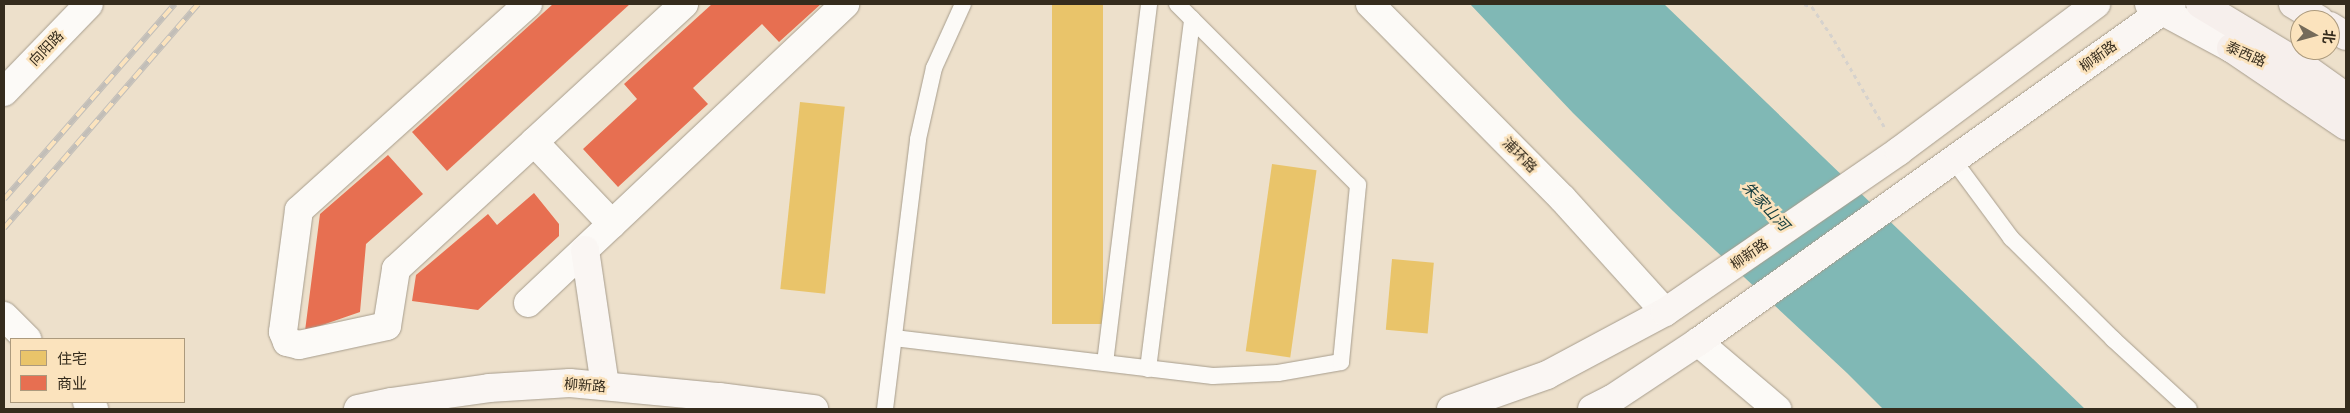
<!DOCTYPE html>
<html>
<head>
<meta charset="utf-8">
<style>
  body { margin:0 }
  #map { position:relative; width:2350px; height:413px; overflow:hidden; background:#ede0cb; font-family:"IBM Plex Sans","Noto Sans SC",sans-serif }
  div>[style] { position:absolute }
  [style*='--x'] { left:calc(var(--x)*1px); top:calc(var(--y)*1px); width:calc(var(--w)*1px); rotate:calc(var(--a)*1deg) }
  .water>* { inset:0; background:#80b8b5 }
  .homes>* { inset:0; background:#e9c46a; transform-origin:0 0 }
  .shops>* { inset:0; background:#e76f51 }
  .path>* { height:3px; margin-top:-1.5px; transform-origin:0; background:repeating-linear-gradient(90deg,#d6d2cd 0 4px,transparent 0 8px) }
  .roads { filter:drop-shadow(0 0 1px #a79d8d) drop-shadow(0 0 1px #a79d8d) }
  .service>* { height:16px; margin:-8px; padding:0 8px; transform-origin:8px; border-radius:8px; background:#fcfaf7 }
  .minor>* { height:28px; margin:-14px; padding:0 14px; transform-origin:14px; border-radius:14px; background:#fcfaf7 }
  .tertiary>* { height:28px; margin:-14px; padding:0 14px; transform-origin:14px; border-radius:14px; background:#fcfaf7 }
  .secondary>* { height:28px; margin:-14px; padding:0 14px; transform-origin:14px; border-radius:14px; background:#faf6f3 }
  .trunk>* { height:28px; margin:-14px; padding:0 14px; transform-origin:14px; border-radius:14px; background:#f6efec }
  .rail>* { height:5.5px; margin-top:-2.75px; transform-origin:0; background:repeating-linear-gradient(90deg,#fbe3bd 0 11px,#c2beb8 0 22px); box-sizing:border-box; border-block:1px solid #c2beb8 }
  span { translate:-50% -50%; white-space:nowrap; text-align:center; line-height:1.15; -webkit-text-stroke:5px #fbe3bd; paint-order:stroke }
  .street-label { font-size:14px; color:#352c1d }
  .water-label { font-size:15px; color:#103a3c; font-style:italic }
  .frame { position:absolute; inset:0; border:5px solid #352c1d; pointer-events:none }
  .legend { position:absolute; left:10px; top:338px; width:175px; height:65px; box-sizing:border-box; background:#fbe3bd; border:1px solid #ac9a7d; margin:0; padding:6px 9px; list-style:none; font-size:15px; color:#352c1d }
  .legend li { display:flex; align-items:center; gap:10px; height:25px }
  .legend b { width:25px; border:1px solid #ac9a7d }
  .north { position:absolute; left:2290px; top:10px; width:50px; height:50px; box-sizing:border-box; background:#fbe3bd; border:1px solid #ac9a7d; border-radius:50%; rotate:97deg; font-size:14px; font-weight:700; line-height:20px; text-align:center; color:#352c1d }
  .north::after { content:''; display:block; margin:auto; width:18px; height:22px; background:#756b5a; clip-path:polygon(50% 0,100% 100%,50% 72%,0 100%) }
</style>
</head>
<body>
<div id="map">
  <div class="water">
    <i style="clip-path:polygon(1470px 4px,1664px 4px,2085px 409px,1883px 409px,1847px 373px,1673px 211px,1573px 113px)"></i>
  </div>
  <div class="homes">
    <i style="left:1052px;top:4px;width:51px;height:320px"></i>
    <i style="left:800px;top:102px;width:45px;height:188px;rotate:6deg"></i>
    <i style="left:1272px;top:164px;width:45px;height:189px;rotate:8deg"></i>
    <i style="left:1392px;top:259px;width:42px;height:71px;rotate:5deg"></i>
  </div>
  <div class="shops">
    <i style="clip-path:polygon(553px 4px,630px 4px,447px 171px,412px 132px)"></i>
    <i style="clip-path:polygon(712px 4px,821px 4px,779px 42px,762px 24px,693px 88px,708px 104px,618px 187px,583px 149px,637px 99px,624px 84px)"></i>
    <i style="clip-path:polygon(388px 155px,423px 194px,366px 244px,360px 312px,305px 331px,320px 214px)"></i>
    <i style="clip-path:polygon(534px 193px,559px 224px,559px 236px,478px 310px,412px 301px,416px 275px,488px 214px,497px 225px)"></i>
  </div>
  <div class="path">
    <i style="--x:1804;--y:4;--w:9;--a:21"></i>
    <i style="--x:1812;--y:7;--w:40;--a:56"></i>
    <i style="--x:1834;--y:40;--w:102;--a:59.9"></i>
  </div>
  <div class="roads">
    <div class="service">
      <i style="--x:1954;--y:161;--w:96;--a:53.5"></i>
      <i style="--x:2011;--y:238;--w:144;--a:44.7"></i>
      <i style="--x:2113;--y:339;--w:103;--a:42.6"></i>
      <i style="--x:894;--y:338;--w:321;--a:6.8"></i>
      <i style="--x:1213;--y:376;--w:65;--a:-2.6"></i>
      <i style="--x:1278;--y:373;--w:64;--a:-9.9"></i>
      <i style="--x:1341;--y:362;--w:178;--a:-84.5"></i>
      <i style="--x:1358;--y:185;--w:256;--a:-135"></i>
      <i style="--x:1105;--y:363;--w:362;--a:-83"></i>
      <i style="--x:1148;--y:369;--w:353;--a:-82.8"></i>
      <i style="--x:885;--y:409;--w:272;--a:-83"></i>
      <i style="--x:918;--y:139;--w:73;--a:-77.3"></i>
      <i style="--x:934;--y:68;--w:70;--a:-65.6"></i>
    </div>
    <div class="minor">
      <i style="--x:528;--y:4;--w:308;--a:138"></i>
      <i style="--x:299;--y:210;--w:123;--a:97.5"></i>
      <i style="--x:283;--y:332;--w:11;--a:68"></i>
      <i style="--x:287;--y:342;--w:12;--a:14"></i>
      <i style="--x:299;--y:345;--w:90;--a:-12.2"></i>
      <i style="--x:387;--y:326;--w:58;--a:-81"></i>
      <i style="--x:396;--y:269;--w:188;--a:-42.6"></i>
      <i style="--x:1370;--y:4;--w:274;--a:45.3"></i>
      <i style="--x:1563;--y:199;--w:152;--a:47.9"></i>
      <i style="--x:4;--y:92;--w:122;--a:-46"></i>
      <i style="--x:612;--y:224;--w:113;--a:-133.6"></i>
      <i style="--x:534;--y:142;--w:204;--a:-42.6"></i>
      <i style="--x:528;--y:303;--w:436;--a:-43.3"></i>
      <i style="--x:4;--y:316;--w:33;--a:45"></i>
      <i style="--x:87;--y:402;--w:10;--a:45"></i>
    </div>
    <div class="tertiary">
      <i style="--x:1698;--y:342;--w:104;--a:40.3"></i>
    </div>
    <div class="secondary">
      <i style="--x:2149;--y:4;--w:93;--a:28.2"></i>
      <i style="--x:2231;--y:48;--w:25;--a:23"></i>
      <i style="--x:585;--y:250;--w:137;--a:81.6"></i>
      <i style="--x:358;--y:409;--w:34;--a:-12"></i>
      <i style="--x:391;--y:402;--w:99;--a:-8.1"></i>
      <i style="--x:489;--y:388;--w:81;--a:-3.5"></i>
      <i style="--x:570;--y:383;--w:150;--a:5.4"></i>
      <i style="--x:719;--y:397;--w:96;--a:7.2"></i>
      <i style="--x:1451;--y:409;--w:102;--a:-19.5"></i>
      <i style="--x:1547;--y:375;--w:134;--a:-28.1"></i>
      <i style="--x:1665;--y:312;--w:284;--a:-34.5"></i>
      <i style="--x:1899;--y:151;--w:246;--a:-36.7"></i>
      <i style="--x:1592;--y:409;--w:22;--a:-27"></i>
      <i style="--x:1612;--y:399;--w:103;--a:-33.5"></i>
      <i style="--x:1698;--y:342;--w:582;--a:-35.49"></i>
    </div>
    <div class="trunk">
      <i style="--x:2200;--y:4;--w:118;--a:31.1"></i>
      <i style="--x:2301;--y:65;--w:55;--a:35.4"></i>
      <i style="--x:2293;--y:4;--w:31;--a:31"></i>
      <i style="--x:2330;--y:26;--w:19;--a:32"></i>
      <i style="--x:2231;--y:48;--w:139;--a:34.1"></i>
    </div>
  </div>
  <div class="rail">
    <i style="--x:4;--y:199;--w:259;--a:-48.8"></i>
    <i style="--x:4;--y:228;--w:296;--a:-49.1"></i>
  </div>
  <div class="street-label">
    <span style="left:46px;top:48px;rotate:-46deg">向阳路</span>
    <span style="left:2246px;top:54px;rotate:24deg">泰西路</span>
    <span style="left:2098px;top:56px;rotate:-36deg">柳新路</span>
    <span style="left:1520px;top:155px;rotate:45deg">浦环路</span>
    <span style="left:1749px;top:254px;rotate:-35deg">柳新路</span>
    <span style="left:585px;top:385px;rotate:4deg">柳新路</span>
  </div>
  <div class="water-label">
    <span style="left:1766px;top:206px;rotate:47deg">朱家山河</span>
  </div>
  <div class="frame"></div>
  <ul class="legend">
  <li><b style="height:14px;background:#e9c46a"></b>住宅</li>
  <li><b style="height:14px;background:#e76f51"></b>商业</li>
  </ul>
  <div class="north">北</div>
</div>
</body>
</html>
